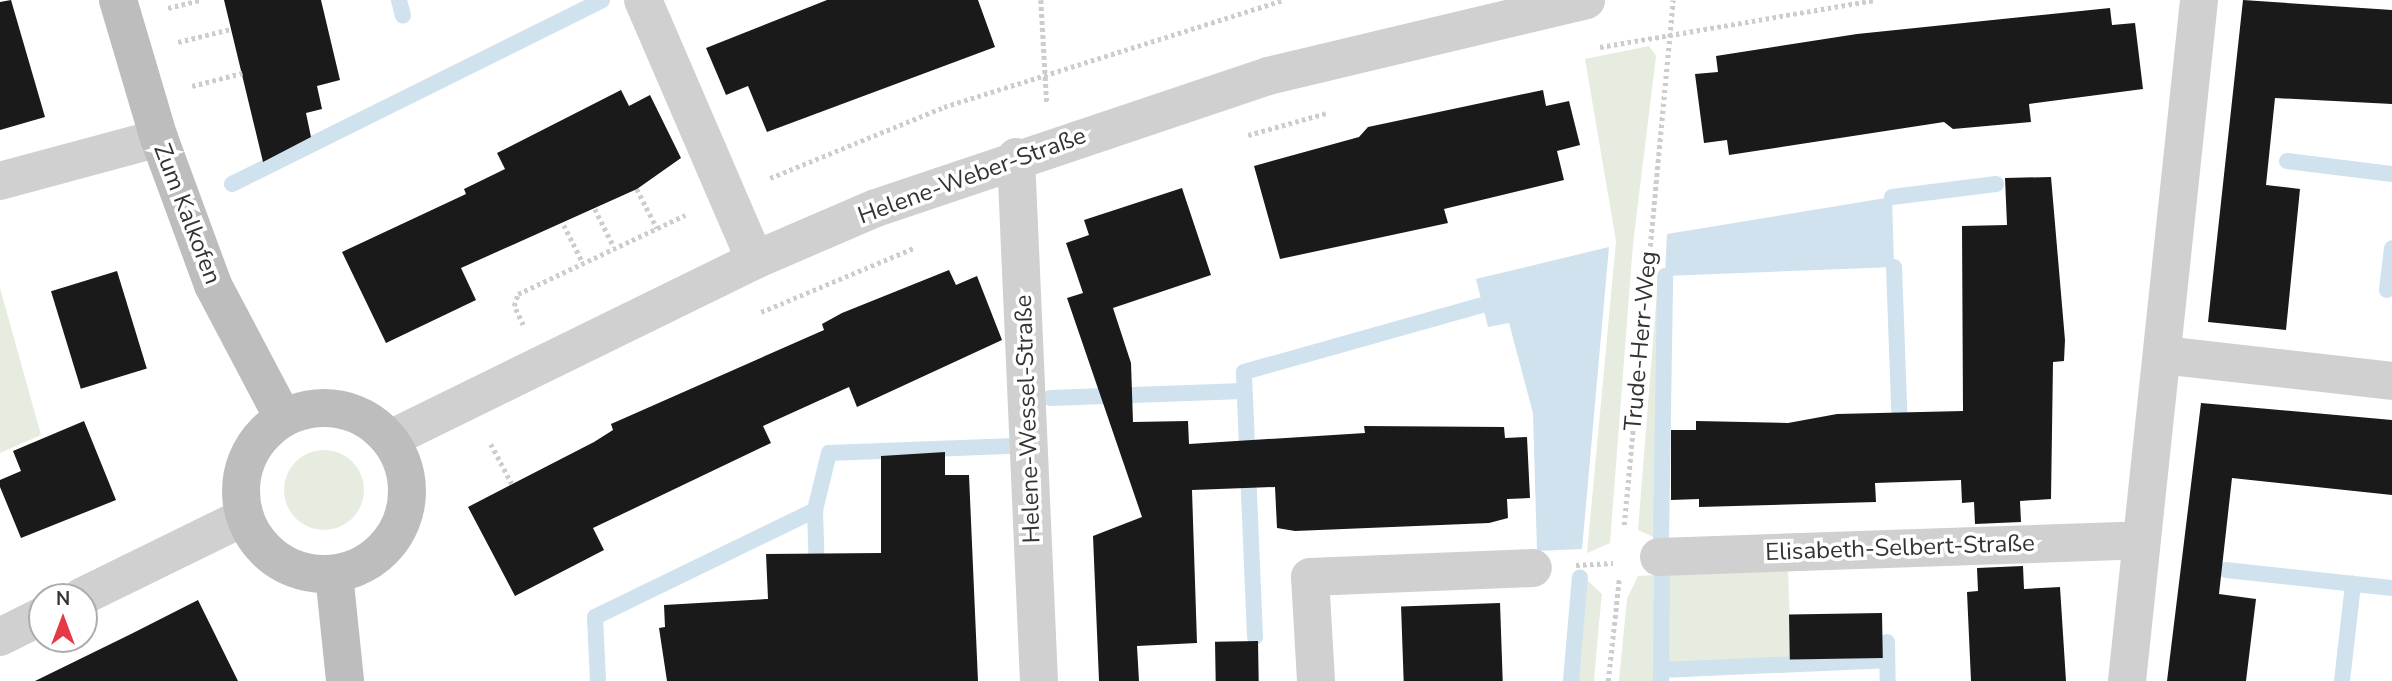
<!DOCTYPE html>
<html>
<head>
<meta charset="utf-8">
<style>
  body { margin:0 }
  #map { position:relative; width:2392px; height:681px; overflow:hidden; background:#fff; font-family:"Nunito Sans",sans-serif }
  div>[style] { position:absolute }
  [style*='--x'] { left:calc(var(--x)*1px); top:calc(var(--y)*1px); width:calc(var(--w)*1px); rotate:calc(var(--a)*1deg) }
  .green>* { inset:0; background:#e6ecdf; transform-origin:0 0 }
  .round { border-radius:50% }
  .water>* { inset:0; background:#cfe2ee }
  .stream>* { height:16px; margin:-8px; padding:0 8px; transform-origin:8px; border-radius:8px; background:#cfe2ee }
  .building>* { inset:0; background:#1a1a1a; transform-origin:0 0 }
  .path>* { height:4.5px; margin-top:-2.25px; transform-origin:0; background:repeating-linear-gradient(90deg,#cdcdcd 0 3.5px,transparent 0 7px) }
  .street>* { height:38px; margin:-19px; padding:0 19px; transform-origin:19px; border-radius:19px; background:#d0d0d0 }
  .secondary>* { height:38px; margin:-19px; padding:0 19px; transform-origin:19px; border-radius:19px; background:#bdbdbd }
  .secondary>.ring { margin:-19px; padding:0; box-sizing:content-box; background:none; border:38px solid #bdbdbd; border-radius:50% }
  span { translate:-50% -50%; white-space:nowrap; text-align:center; line-height:1.15; -webkit-text-stroke:7px #fff; paint-order:stroke }
  .street-label { font-size:24px; color:#333 }
  .north { position:absolute; left:28px; top:583px; width:70px; height:70px; box-sizing:border-box; background:#fff; border:2px solid #adadad; border-radius:50%; rotate:0deg; font-size:19px; font-weight:700; line-height:28px; text-align:center; color:#333 }
  .north::after { content:''; display:block; margin:auto; width:24px; height:32px; background:#e63946; clip-path:polygon(50% 0,100% 100%,50% 72%,0 100%) }
</style>
</head>
<body>
<div id="map">
  <div class="green">
    <i style="clip-path:polygon(1649px 46px,1656px 56px,1633px 244px,1610px 543px,1587px 553px,1616px 241px,1585px 59px)"></i>
    <i style="clip-path:polygon(1658px 279px,1662px 292px,1658px 539px,1638px 530px)"></i>
    <i style="clip-path:polygon(0 288px,41px 435px,0 453px)"></i>
    <i class="round" style="left:284px;top:450px;width:80px;height:80px"></i>
    <i style="left:1788px;top:570px;width:91px;height:122px;rotate:88deg"></i>
    <i style="clip-path:polygon(1658px 575px,1657px 681px,1619px 681px,1627px 599px,1638px 576px)"></i>
    <i style="clip-path:polygon(1584px 577px,1602px 594px,1599px 623px,1594px 681px,1574px 681px)"></i>
  </div>
  <div class="water">
    <i style="clip-path:polygon(1892px 197px,1894px 267px,1665px 276px,1667px 234px)"></i>
    <i style="clip-path:polygon(1609px 247px,1582px 549px,1537px 551px,1533px 413px,1509px 323px,1488px 327px,1476px 279px)"></i>
  </div>
  <div class="stream">
    <i style="--x:399;--y:0;--w:16;--a:76"></i>
    <i style="--x:2287;--y:161;--w:106;--a:7.1"></i>
    <i style="--x:232;--y:184;--w:413;--a:-26.4"></i>
    <i style="--x:1892;--y:197;--w:105;--a:-7.1"></i>
    <i style="--x:1894;--y:267;--w:166;--a:87.9"></i>
    <i style="--x:2387;--y:290;--w:42;--a:-83.2"></i>
    <i style="--x:1050;--y:398;--w:194;--a:-2.1"></i>
    <i style="--x:1661;--y:539;--w:263;--a:-89.1"></i>
    <i style="--x:2226;--y:570;--w:167;--a:6.2"></i>
    <i style="--x:817;--y:574;--w:64;--a:-91.8"></i>
    <i style="--x:815;--y:510;--w:59;--a:-76.2"></i>
    <i style="--x:829;--y:453;--w:179;--a:-2.2"></i>
    <i style="--x:1255;--y:637;--w:265;--a:-92.4"></i>
    <i style="--x:1244;--y:372;--w:247;--a:-15.7"></i>
    <i style="--x:1887;--y:642;--w:39;--a:89"></i>
    <i style="--x:1661;--y:670;--w:226;--a:-2.5"></i>
    <i style="--x:1661;--y:680;--w:106;--a:-89.5"></i>
    <i style="--x:598;--y:681;--w:64;--a:-92.7"></i>
    <i style="--x:595;--y:617;--w:245;--a:-25.9"></i>
    <i style="--x:1571;--y:681;--w:104;--a:-85.1"></i>
    <i style="--x:2342;--y:681;--w:98;--a:-83.5"></i>
  </div>
  <div class="building">
    <i style="clip-path:polygon(11px 0,45px 117px,0 130px,0 2px)"></i>
    <i style="clip-path:polygon(224px 0,321px 0,340px 80px,317px 86px,322px 109px,306px 113px,311px 137px,263px 162px)"></i>
    <i style="clip-path:polygon(827px 0,978px 0,995px 47px,767px 132px,748px 86px,726px 95px,706px 48px)"></i>
    <i style="clip-path:polygon(2243px 0,2392px 10px,2392px 104px,2275px 98px,2266px 185px,2300px 189px,2286px 330px,2208px 322px)"></i>
    <i style="clip-path:polygon(2110px 8px,2112px 25px,2135px 23px,2143px 89px,2029px 104px,2031px 122px,1953px 129px,1944px 122px,1729px 155px,1727px 140px,1704px 143px,1695px 74px,1718px 72px,1716px 56px,1857px 34px)"></i>
    <i style="clip-path:polygon(621px 90px,629px 106px,650px 95px,681px 158px,637px 189px,461px 268px,476px 300px,386px 343px,342px 252px,466px 194px,464px 189px,505px 169px,497px 153px)"></i>
    <i style="clip-path:polygon(1543px 90px,1546px 106px,1569px 101px,1580px 145px,1557px 151px,1564px 180px,1444px 209px,1448px 223px,1280px 259px,1254px 166px,1359px 137px,1368px 127px)"></i>
    <i style="clip-path:polygon(2051px 177px,2065px 340px,2064px 361px,2053px 362px,2051px 499px,2020px 501px,2021px 522px,1975px 524px,1974px 502px,1962px 503px,1961px 480px,1875px 483px,1876px 502px,1699px 507px,1699px 499px,1671px 500px,1671px 430px,1696px 430px,1696px 421px,1788px 423px,1837px 414px,1963px 411px,1962px 226px,2007px 225px,2005px 178px)"></i>
    <i style="clip-path:polygon(1182px 188px,1211px 275px,1113px 308px,1131px 363px,1133px 422px,1188px 421px,1189px 444px,1365px 433px,1364px 426px,1504px 427px,1505px 438px,1527px 437px,1530px 498px,1507px 499px,1508px 518px,1489px 523px,1295px 531px,1277px 528px,1275px 487px,1192px 490px,1197px 643px,1137px 646px,1139px 681px,1099px 681px,1093px 536px,1142px 517px,1067px 298px,1083px 293px,1066px 243px,1089px 235px,1084px 220px)"></i>
    <i style="clip-path:polygon(949px 270px,956px 285px,977px 276px,1002px 340px,857px 407px,849px 387px,763px 426px,771px 443px,593px 528px,604px 550px,515px 596px,468px 507px,594px 442px,613px 430px,611px 424px,824px 330px,822px 324px,842px 313px)"></i>
    <i style="left:117px;top:271px;width:102px;height:69px;rotate:73deg"></i>
    <i style="clip-path:polygon(2201px 403px,2392px 420px,2392px 495px,2232px 478px,2219px 594px,2256px 599px,2246px 681px,2167px 681px)"></i>
    <i style="clip-path:polygon(84px 421px,116px 500px,21px 538px,0 487px,0 480px,21px 471px,13px 451px)"></i>
    <i style="clip-path:polygon(945px 452px,945px 475px,969px 475px,978px 681px,667px 681px,659px 628px,665px 627px,664px 605px,768px 599px,766px 554px,881px 553px,881px 456px)"></i>
    <i style="clip-path:polygon(2023px 566px,2024px 589px,2060px 587px,2066px 681px,1971px 681px,1967px 592px,1978px 591px,1977px 568px)"></i>
    <i style="clip-path:polygon(198px 600px,238px 681px,35px 681px,131px 634px)"></i>
    <i style="left:1500px;top:603px;width:78px;height:99px;rotate:88deg"></i>
    <i style="left:1882px;top:613px;width:45px;height:93px;rotate:89deg"></i>
    <i style="left:1258px;top:641px;width:40px;height:43px;rotate:89deg"></i>
  </div>
  <div class="path">
    <i style="--x:1041;--y:0;--w:104;--a:86.7"></i>
    <i style="--x:168;--y:8;--w:34;--a:-14"></i>
    <i style="--x:178;--y:42;--w:55;--a:-13.8"></i>
    <i style="--x:1600;--y:47;--w:279;--a:-9.7"></i>
    <i style="--x:192;--y:86;--w:52;--a:-14.6"></i>
    <i style="--x:1248;--y:135;--w:82;--a:-15.6"></i>
    <i style="--x:770;--y:178;--w:188;--a:-22.2"></i>
    <i style="--x:944;--y:107;--w:355;--a:-17.5"></i>
    <i style="--x:637;--y:189;--w:44;--a:62.9"></i>
    <i style="--x:595;--y:209;--w:42;--a:63.4"></i>
    <i style="--x:564;--y:225;--w:40;--a:63.4"></i>
    <i style="--x:761;--y:312;--w:166;--a:-22.7"></i>
    <i style="--x:523;--y:325;--w:21;--a:-115"></i>
    <i style="--x:514;--y:306;--w:13;--a:-72"></i>
    <i style="--x:518;--y:294;--w:185;--a:-25.3"></i>
    <i style="--x:491;--y:444;--w:45;--a:62.3"></i>
    <i style="--x:1624;--y:525;--w:527;--a:-84.67"></i>
    <i style="--x:1576;--y:565;--w:37;--a:-3"></i>
    <i style="--x:1608;--y:681;--w:103;--a:-83.8"></i>
  </div>
  <div class="street">
    <i style="--x:643;--y:0;--w:283;--a:66.7"></i>
    <i style="--x:1016;--y:157;--w:525;--a:87.49"></i>
    <i style="--x:0;--y:181;--w:165;--a:-15.1"></i>
    <i style="--x:2162;--y:355;--w:231;--a:6.4"></i>
    <i style="--x:390;--y:439;--w:407;--a:-26.1"></i>
    <i style="--x:755;--y:260;--w:132;--a:-23.3"></i>
    <i style="--x:876;--y:208;--w:414;--a:-18.6"></i>
    <i style="--x:1268;--y:76;--w:327;--a:-13.4"></i>
    <i style="--x:1659;--y:557;--w:483;--a:-2"></i>
    <i style="--x:81;--y:597;--w:182;--a:-26.1"></i>
    <i style="--x:0;--y:637;--w:47;--a:-26.6"></i>
    <i style="--x:1316;--y:681;--w:104;--a:-93.3"></i>
    <i style="--x:1310;--y:577;--w:223;--a:-2.3"></i>
    <i style="--x:2127;--y:681;--w:685;--a:-83.96"></i>
  </div>
  <div class="secondary">
    <i style="--x:118;--y:0;--w:144;--a:73.5"></i>
    <i style="--x:159;--y:138;--w:157;--a:69.8"></i>
    <i style="--x:213;--y:285;--w:150;--a:62.2"></i>
    <i class="ring" style="left:241px;top:408px;width:128px;height:128px"></i>
    <i style="--x:334;--y:574;--w:108;--a:84.1"></i>
  </div>
  <div class="street-label">
    <span style="left:972px;top:176px;rotate:-20deg">Helene-Weber-Straße</span>
    <span style="left:187px;top:214px;rotate:69deg">Zum Kalkofen</span>
    <span style="left:1641px;top:341px;rotate:-85deg">Trude-Herr-Weg</span>
    <span style="left:1028px;top:419px;rotate:-92deg">Helene-Wessel-Straße</span>
    <span style="left:1900px;top:548px;rotate:-2deg">Elisabeth-Selbert-Straße</span>
  </div>
  <div class="north">N</div>
</div>
</body>
</html>
